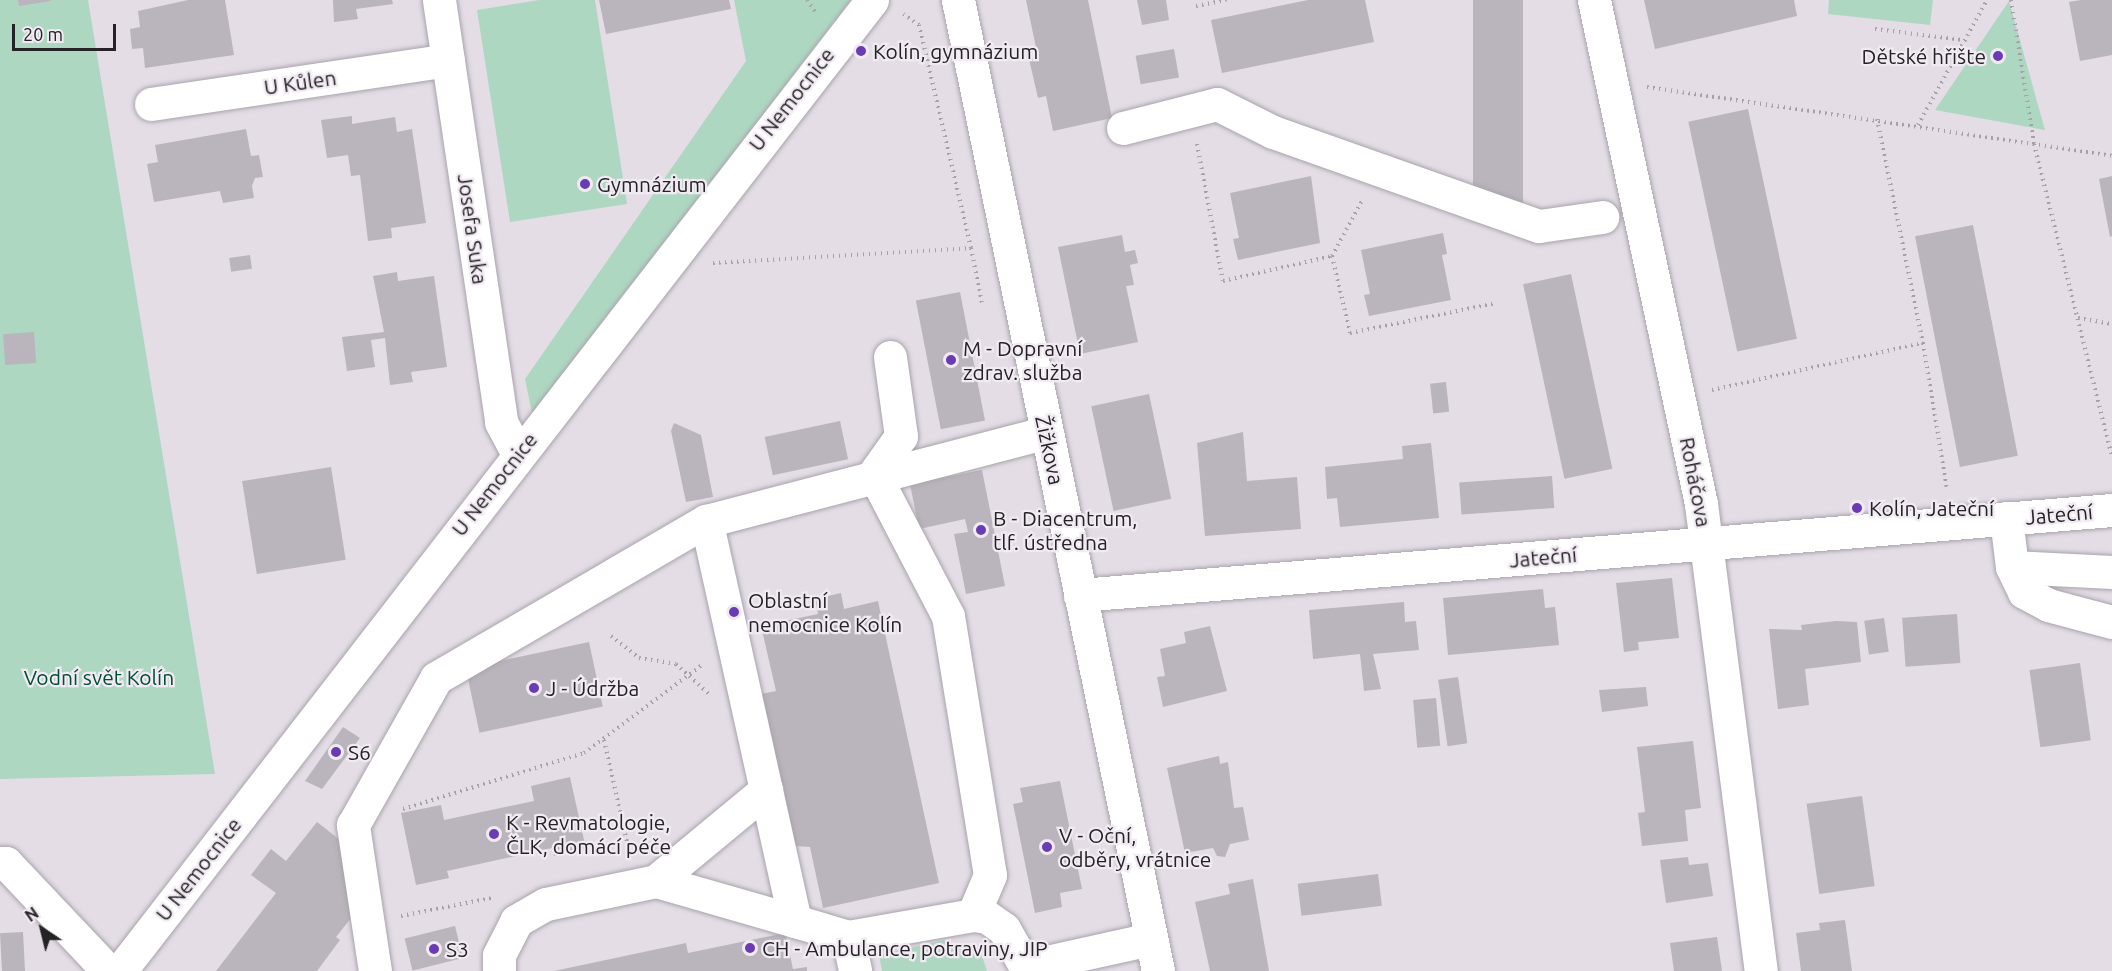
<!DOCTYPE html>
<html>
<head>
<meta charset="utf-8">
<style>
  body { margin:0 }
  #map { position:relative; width:2112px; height:971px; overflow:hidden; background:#e4dde6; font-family:Ubuntu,sans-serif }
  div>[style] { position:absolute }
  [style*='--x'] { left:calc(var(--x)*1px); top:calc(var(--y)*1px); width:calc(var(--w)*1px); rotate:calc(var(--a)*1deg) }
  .green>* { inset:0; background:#aed7c2 }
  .building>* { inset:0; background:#bab4bc; transform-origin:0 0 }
  .path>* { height:4px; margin-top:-2px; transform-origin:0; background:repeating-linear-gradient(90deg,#a6a1a8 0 1.5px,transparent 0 6px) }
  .roads { filter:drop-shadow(0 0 2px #a9a3ac) drop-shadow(0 0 2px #a9a3ac) }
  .minor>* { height:33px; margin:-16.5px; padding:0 16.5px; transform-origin:16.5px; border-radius:16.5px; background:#fff }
  .dots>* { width:16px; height:16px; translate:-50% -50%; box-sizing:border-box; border:3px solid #f1eaf3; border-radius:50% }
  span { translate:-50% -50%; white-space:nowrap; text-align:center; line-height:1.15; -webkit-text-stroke:4.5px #f1eaf3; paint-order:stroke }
  .poi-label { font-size:21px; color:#252326 }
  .left { translate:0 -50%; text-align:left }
  .right { translate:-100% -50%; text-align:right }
  .street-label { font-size:21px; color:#252326 }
  .park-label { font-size:21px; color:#004e34 }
  .north { position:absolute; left:12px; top:899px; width:60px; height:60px; -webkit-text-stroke:4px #f1eaf3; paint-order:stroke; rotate:325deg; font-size:16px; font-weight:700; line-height:24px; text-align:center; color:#252326 }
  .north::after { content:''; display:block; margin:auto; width:21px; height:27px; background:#252326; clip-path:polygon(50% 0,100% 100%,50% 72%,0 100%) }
  .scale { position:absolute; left:12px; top:24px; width:104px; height:27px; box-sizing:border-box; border:3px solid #252326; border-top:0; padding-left:8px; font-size:18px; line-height:21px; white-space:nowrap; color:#252326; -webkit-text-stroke:4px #f1eaf3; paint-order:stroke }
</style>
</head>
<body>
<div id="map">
  <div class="green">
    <i style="clip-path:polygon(0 0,88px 0,215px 774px,0 779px)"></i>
    <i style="clip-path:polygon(539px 0,595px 0,627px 204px,510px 222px,477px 10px)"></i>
    <i style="clip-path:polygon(734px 0,851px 0,532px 413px,525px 379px,746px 61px)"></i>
    <i style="clip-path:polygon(1829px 0,1933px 0,1930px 25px,1828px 14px)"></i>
    <i style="clip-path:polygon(2009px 1px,2045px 130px,1935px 110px)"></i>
    <i style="clip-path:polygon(945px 940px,982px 956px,987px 971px,882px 971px,879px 955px)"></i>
  </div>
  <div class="building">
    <i style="clip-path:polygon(18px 0,51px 0,51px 1px,19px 6px)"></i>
    <i style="clip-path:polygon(188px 0,225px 0,234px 55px,145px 68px,143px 48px,132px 49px,130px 29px,140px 27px,138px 11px)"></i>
    <i style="clip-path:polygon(333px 0,392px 0,393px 4px,356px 9px,358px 19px,334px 22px)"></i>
    <i style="clip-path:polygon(599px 0,729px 0,731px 9px,606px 34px)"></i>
    <i style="clip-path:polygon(1026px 0,1088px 0,1112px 118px,1053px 131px,1046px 96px,1038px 98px,1029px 59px,1038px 57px)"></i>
    <i style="clip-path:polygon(1137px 0,1166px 0,1169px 20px,1142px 25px)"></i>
    <i style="clip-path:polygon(1308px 0,1365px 0,1374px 42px,1222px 73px,1211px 20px)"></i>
    <i style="left:1473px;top:0;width:50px;height:208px"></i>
    <i style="clip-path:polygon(1644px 0,1794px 0,1797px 16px,1655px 49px)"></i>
    <i style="clip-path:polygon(2081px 0,2112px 0,2112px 55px,2080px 61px,2069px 2px)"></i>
    <i style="left:1174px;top:49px;width:29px;height:39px;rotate:80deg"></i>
    <i style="left:1748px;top:109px;width:235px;height:61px;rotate:78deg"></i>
    <i style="clip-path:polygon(352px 116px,352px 124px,395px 117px,397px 132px,412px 129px,426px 223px,391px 228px,392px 238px,368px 241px,360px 175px,351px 176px,348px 155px,327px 158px,321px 120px)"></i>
    <i style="clip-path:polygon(246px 129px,251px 156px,259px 155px,263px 177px,255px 178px,252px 186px,254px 198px,223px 203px,220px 191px,154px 202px,147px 164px,158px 162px,155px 145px)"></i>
    <i style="clip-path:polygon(1311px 176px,1320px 243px,1238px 260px,1233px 239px,1239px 238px,1230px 193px)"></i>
    <i style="clip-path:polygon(2112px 176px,2112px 236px,2110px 237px,2099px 179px)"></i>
    <i style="left:1973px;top:225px;width:235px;height:59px;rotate:79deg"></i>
    <i style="clip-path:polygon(1443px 233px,1447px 254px,1442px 255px,1451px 300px,1369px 316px,1364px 295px,1370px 294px,1361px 250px)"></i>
    <i style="clip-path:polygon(1122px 235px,1125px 252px,1135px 250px,1138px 263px,1130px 265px,1134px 285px,1126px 286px,1138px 342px,1080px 354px,1058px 247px)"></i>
    <i style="left:250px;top:255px;width:14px;height:21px;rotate:82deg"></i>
    <i style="clip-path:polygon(397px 272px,398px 281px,434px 276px,447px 367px,411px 372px,413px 382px,390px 385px,385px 338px,371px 340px,375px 367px,347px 371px,342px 337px,384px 332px,373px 276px)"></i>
    <i style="left:1571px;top:274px;width:199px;height:49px;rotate:78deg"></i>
    <i style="left:960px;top:292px;width:131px;height:45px;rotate:79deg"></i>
    <i style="left:34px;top:332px;width:31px;height:31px;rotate:86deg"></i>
    <i style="left:1446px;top:382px;width:30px;height:16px;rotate:84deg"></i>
    <i style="left:1149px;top:394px;width:107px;height:59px;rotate:78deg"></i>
    <i style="left:840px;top:421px;width:39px;height:77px;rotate:78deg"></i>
    <i style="clip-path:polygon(674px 423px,701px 435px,713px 497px,686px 502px,671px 431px)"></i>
    <i style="clip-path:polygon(1243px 432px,1247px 481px,1297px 477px,1301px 529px,1205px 536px,1197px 443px)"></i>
    <i style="clip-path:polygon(1431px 443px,1439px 518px,1340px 527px,1337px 498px,1327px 499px,1325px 467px,1403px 459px,1402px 446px)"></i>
    <i style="left:331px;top:467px;width:94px;height:90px;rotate:81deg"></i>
    <i style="clip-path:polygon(982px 470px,1005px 586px,966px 594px,954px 534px,968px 532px,965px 519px,919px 529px,910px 484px)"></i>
    <i style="left:1552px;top:476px;width:32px;height:93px;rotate:86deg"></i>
    <i style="clip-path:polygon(1672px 578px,1679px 638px,1638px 642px,1639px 650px,1624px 652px,1616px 583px)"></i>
    <i style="clip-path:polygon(1543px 589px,1545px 608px,1555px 607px,1559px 645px,1448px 655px,1443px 598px)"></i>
    <i style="clip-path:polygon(841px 593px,844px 609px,878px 601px,939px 883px,823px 908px,810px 847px,795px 846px,760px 694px,776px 691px,761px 626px,818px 614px,815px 599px)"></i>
    <i style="clip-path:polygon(1404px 602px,1405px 622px,1416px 621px,1419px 650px,1373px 654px,1381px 689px,1364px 691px,1360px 654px,1313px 659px,1309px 610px)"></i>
    <i style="left:1957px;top:614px;width:49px;height:55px;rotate:86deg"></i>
    <i style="left:1884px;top:618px;width:34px;height:20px;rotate:82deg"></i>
    <i style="clip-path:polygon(1836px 621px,1857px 622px,1861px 662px,1805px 669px,1809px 705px,1778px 709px,1769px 629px,1802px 630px,1801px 625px)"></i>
    <i style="clip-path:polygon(1210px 626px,1227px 691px,1163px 707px,1157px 677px,1165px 676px,1160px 649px,1186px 643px,1184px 632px)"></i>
    <i style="left:589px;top:642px;width:66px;height:126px;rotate:78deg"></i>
    <i style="left:2080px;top:663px;width:78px;height:51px;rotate:82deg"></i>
    <i style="left:1458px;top:677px;width:67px;height:20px;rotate:82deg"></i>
    <i style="clip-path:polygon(1646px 687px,1648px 706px,1602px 712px,1599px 690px)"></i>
    <i style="left:1436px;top:698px;width:48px;height:23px;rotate:85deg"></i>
    <i style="clip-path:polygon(343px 727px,360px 738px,322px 789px,305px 781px)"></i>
    <i style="clip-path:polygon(1693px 741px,1701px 808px,1685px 810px,1688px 841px,1642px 846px,1638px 813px,1645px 812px,1637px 747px)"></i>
    <i style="clip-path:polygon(1219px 756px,1220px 764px,1228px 762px,1234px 808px,1243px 807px,1249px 840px,1230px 844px,1225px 857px,1217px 856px,1213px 848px,1185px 853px,1167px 768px)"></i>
    <i style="clip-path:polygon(570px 777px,586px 849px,554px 856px,552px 848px,447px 871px,449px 878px,416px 885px,401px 813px,441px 805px,444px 820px,534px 801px,531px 786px)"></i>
    <i style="clip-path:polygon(1060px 781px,1082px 889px,1060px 893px,1062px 907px,1035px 913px,1013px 804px,1023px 802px,1020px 788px)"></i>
    <i style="left:1862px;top:796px;width:91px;height:56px;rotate:82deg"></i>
    <i style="clip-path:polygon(317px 822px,340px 840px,351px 918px,336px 937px,340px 940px,317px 971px,216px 971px,276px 893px,251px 875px,271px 849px,286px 861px)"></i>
    <i style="clip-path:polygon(1688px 857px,1689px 865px,1708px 863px,1713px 896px,1666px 903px,1660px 860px)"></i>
    <i style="left:1378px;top:874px;width:32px;height:81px;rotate:83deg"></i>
    <i style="clip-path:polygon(1253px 879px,1269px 971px,1210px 971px,1195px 902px,1230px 894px,1228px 884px)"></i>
    <i style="clip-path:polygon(1845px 920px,1852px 971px,1801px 971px,1796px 933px,1820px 930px,1819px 923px)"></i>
    <i style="left:455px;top:926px;width:33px;height:52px;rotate:76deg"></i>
    <i style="left:23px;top:932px;width:39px;height:23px;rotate:87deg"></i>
    <i style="clip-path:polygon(785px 933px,793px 969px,807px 967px,807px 971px,554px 971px,686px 943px,688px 953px)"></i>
    <i style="clip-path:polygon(1717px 937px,1722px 971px,1674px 971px,1670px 943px)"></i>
  </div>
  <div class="path">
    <i style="--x:807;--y:0;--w:18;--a:56"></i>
    <i style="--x:2011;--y:0;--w:146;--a:80.9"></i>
    <i style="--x:2034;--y:144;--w:322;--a:76"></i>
    <i style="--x:1196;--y:6;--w:31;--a:-11"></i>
    <i style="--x:1875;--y:29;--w:89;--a:7.1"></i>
    <i style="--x:1647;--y:87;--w:470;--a:8.4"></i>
    <i style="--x:1877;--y:119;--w:229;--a:78.4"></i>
    <i style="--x:1923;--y:343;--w:149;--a:80.7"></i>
    <i style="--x:1918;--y:125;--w:143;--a:-61.1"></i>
    <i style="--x:1197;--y:144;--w:139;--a:79.3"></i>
    <i style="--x:1223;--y:281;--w:112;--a:-12.9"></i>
    <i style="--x:1332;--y:256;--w:65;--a:-61.5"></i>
    <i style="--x:971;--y:248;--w:56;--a:78.7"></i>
    <i style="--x:1332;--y:256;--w:79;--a:76.8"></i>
    <i style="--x:1350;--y:333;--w:149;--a:-11.6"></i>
    <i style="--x:713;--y:263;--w:258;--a:-3.3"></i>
    <i style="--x:971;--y:248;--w:229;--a:-103.1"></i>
    <i style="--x:919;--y:25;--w:19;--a:-145"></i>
    <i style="--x:2078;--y:318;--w:35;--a:10"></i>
    <i style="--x:1712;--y:390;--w:216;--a:-12.6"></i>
    <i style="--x:611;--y:636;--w:36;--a:38"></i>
    <i style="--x:639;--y:658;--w:37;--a:9"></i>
    <i style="--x:676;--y:664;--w:46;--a:42.4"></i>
    <i style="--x:604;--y:740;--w:114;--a:77.3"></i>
    <i style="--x:403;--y:809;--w:189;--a:-17.2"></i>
    <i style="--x:584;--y:753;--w:147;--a:-36.7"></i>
    <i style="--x:401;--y:916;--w:92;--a:-11.3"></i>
  </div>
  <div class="roads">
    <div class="minor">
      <i style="--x:439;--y:0;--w:427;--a:81.6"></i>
      <i style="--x:501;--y:422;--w:36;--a:62"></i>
      <i style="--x:958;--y:0;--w:991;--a:78.36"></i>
      <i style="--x:1594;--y:0;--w:515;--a:78.01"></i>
      <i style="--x:1701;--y:504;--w:471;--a:82.7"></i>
      <i style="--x:151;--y:104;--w:300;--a:-8.4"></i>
      <i style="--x:1123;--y:128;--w:97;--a:-14.3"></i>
      <i style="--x:1217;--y:104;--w:63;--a:26.6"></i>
      <i style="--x:1273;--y:132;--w:282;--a:19.5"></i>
      <i style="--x:1539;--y:226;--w:64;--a:-8.1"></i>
      <i style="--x:890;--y:357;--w:80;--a:82.1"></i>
      <i style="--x:901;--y:436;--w:47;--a:125.4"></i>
      <i style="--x:874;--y:474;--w:160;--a:62.5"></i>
      <i style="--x:948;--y:616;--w:262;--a:80.8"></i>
      <i style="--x:990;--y:875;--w:43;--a:113"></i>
      <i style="--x:2006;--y:518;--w:49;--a:83"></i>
      <i style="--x:2012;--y:567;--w:28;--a:64"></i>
      <i style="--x:2024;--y:592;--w:27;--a:28"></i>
      <i style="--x:2048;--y:605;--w:66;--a:14.9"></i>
      <i style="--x:2012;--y:567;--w:100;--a:2.9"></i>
      <i style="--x:1080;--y:595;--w:1035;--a:-4.71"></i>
      <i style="--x:0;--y:863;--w:6;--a:0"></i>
      <i style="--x:6;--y:863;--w:149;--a:46.6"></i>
      <i style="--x:656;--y:881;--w:143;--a:-39.6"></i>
      <i style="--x:795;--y:921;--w:55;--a:16.8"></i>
      <i style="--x:848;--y:937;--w:127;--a:-10"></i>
      <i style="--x:973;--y:915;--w:14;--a:8"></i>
      <i style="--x:987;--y:917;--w:21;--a:35"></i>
      <i style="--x:1004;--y:929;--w:48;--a:60.3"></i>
      <i style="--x:848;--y:937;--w:35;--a:78"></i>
      <i style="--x:1028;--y:966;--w:126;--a:-12.4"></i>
      <i style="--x:120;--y:971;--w:1228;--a:-52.24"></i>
      <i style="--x:375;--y:971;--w:148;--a:-98.6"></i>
      <i style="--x:353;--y:825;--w:169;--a:-60.5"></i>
      <i style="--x:436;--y:678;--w:312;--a:-30.2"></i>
      <i style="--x:706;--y:521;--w:352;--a:-14.6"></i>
      <i style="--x:499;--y:971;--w:16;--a:-90"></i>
      <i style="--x:499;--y:955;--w:38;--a:-63"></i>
      <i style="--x:516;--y:921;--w:34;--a:-30"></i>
      <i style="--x:546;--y:904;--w:112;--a:-11.8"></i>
      <i style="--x:656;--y:881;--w:145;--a:16.1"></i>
      <i style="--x:795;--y:921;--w:410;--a:-102.5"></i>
    </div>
  </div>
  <div class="dots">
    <i style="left:861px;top:51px;background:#693cb4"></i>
    <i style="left:1998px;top:56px;background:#693cb4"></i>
    <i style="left:585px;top:184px;background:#693cb4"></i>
    <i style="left:951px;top:360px;background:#693cb4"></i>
    <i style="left:1857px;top:508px;background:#693cb4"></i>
    <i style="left:981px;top:530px;background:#693cb4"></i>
    <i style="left:734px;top:612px;background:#693cb4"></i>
    <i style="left:534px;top:688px;background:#693cb4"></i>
    <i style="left:336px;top:752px;background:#693cb4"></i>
    <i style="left:494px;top:834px;background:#693cb4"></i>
    <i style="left:1047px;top:847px;background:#693cb4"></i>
    <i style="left:750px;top:948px;background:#693cb4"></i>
    <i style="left:434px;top:949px;background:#693cb4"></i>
  </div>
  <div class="poi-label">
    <span class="left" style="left:873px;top:51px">Kolín, gymnázium</span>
    <span class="right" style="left:1986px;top:56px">Dětské hřište</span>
    <span class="left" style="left:597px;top:184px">Gymnázium</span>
    <span class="left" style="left:963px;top:360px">M - Dopravní<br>zdrav. služba</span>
    <span class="left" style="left:1869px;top:508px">Kolín, Jateční</span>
    <span class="left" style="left:993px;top:530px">B - Diacentrum,<br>tlf. ústředna</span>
    <span class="left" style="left:748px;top:612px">Oblastní<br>nemocnice Kolín</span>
    <span class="left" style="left:546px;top:688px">J - Údržba</span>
    <span class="left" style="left:348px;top:752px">S6</span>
    <span class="left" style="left:506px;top:834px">K - Revmatologie,<br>ČLK, domácí péče</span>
    <span class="left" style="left:1059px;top:847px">V - Oční,<br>odběry, vrátnice</span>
    <span class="left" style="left:762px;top:948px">CH - Ambulance, potraviny, JIP</span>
    <span class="left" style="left:446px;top:949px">S3</span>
  </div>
  <div class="street-label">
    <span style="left:300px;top:82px;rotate:-8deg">U Kůlen</span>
    <span style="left:791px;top:99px;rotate:-52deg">U Nemocnice</span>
    <span style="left:473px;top:229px;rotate:82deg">Josefa Suka</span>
    <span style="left:1050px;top:450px;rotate:78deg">Žižkova</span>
    <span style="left:1696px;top:482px;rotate:79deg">Roháčova</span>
    <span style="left:494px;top:484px;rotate:-52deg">U Nemocnice</span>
    <span style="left:2059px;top:514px;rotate:-5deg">Jateční</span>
    <span style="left:1543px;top:557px;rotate:-5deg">Jateční</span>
    <span style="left:198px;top:869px;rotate:-52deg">U Nemocnice</span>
  </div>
  <div class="park-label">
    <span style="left:99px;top:677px">Vodní svět Kolín</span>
  </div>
  <div class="north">N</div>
  <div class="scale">20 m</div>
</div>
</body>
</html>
